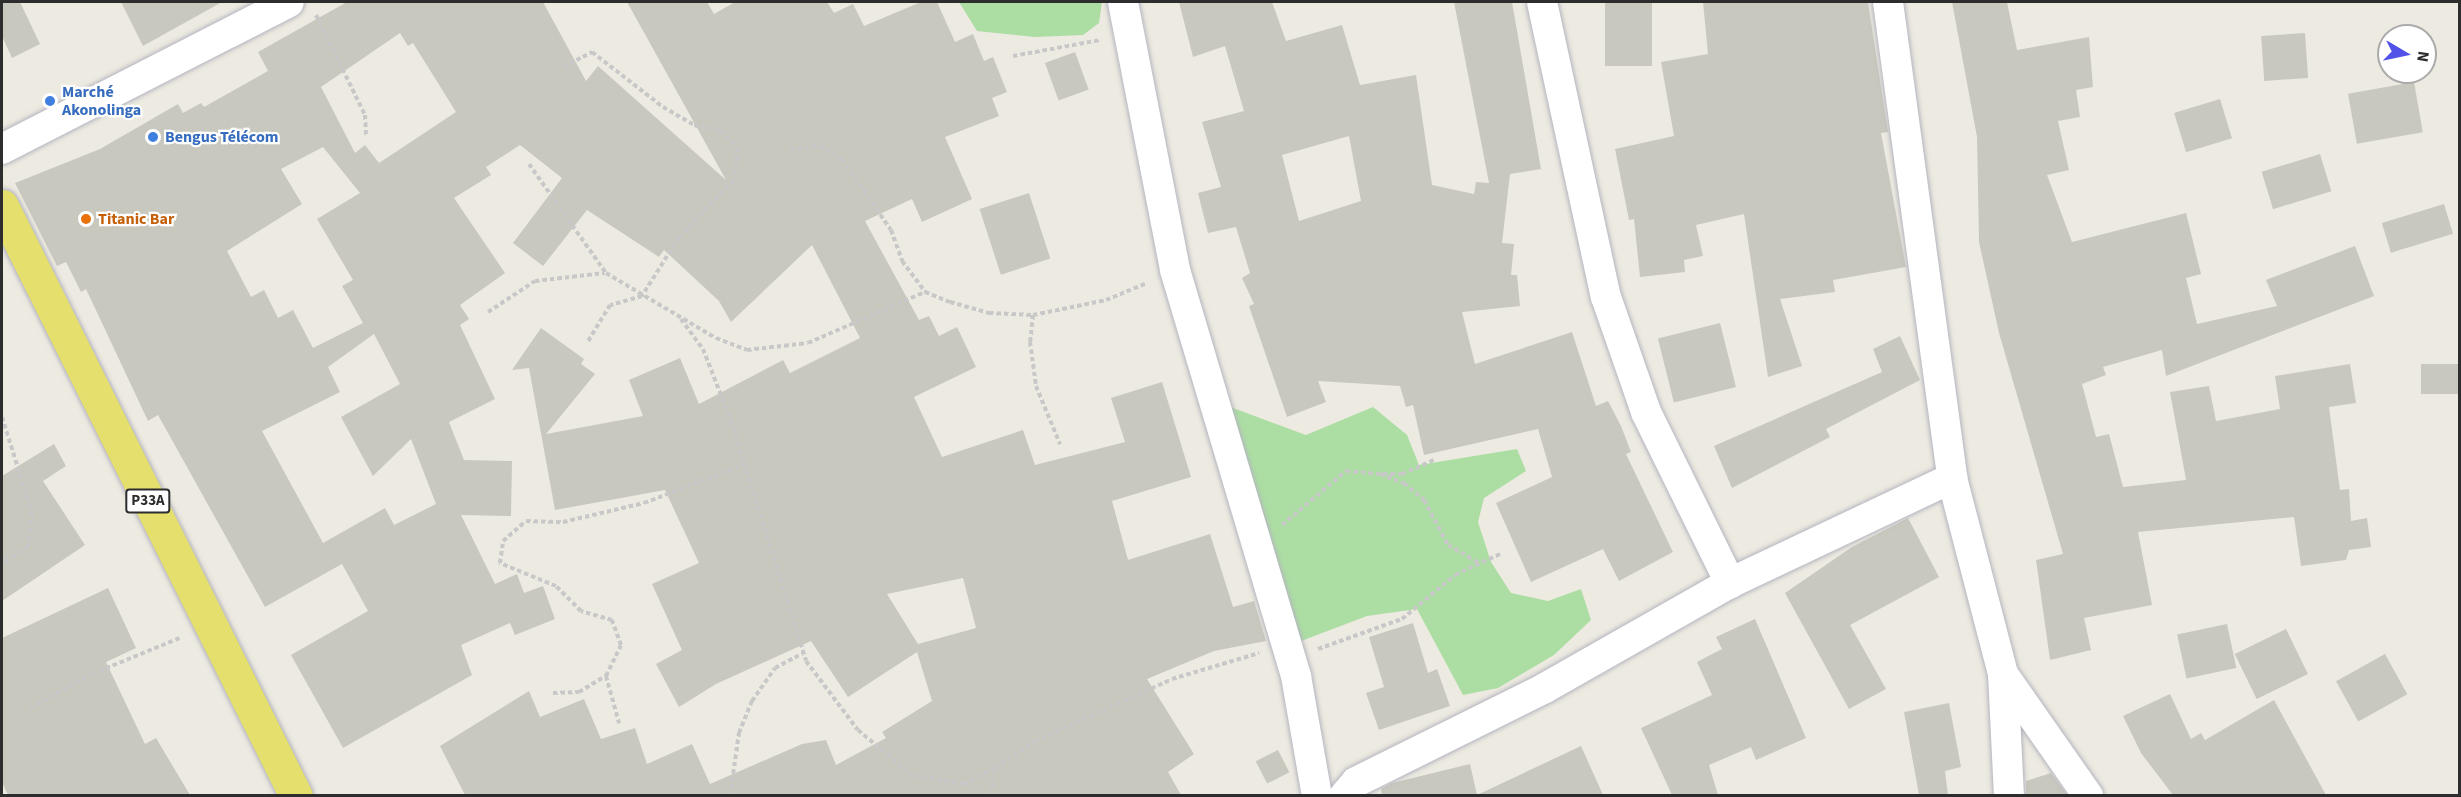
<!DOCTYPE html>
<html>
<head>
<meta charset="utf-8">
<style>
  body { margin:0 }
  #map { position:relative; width:2461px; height:797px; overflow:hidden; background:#edeae1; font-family:"Source Sans 3",sans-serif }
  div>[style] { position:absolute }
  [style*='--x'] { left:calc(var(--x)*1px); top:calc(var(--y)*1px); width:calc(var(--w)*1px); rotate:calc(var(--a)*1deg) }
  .green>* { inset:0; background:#acdea3 }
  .building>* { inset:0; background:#c9c8bf; transform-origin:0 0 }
  .path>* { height:4px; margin-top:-2px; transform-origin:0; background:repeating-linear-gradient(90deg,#c8c8c8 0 4.5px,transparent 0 7.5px) }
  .roads { filter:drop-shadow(0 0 2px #b4b4bf) drop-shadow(0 0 2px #b4b4bf) }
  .minor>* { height:30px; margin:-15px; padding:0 15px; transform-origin:15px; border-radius:15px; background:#fff }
  .primary>* { height:33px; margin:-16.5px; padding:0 16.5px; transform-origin:16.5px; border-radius:16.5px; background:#e5e06e }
  .dots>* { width:16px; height:16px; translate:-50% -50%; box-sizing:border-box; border:3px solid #fff; border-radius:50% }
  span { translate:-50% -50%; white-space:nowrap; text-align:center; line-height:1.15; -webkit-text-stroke:4.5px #fff; paint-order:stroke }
  .shield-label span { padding:2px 4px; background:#fff; border:2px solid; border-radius:4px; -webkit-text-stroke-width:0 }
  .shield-label { font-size:15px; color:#2d2d2d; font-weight:700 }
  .shop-label { font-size:16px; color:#366cbe; font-weight:700 }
  .left { translate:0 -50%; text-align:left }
  .food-label { font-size:16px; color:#c56008; font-weight:700 }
  .frame { position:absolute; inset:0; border:3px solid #2d2d2d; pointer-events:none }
  .north { position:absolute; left:2377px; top:24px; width:60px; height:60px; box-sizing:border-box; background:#fff; border:2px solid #ababab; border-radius:50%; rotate:99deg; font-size:16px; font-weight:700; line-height:24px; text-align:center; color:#2d2d2d }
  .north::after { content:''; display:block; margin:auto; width:21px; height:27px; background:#5251ea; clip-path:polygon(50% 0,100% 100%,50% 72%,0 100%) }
</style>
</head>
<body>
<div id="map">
  <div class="green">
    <i style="clip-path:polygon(959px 2px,1102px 2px,1099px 23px,1083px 35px,1035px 37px,977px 31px)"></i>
    <i style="clip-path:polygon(1217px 402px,1306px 435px,1373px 407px,1407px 435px,1419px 465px,1517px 449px,1526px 471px,1484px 498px,1478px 522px,1491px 562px,1511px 593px,1548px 601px,1581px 589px,1591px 620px,1554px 655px,1498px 688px,1463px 695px,1417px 609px,1367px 616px,1288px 646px)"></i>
  </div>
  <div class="building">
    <i style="clip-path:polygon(2px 2px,20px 2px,40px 44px,12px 58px,2px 36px)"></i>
    <i style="clip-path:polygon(121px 2px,222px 2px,143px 46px)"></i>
    <i style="clip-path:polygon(evenodd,347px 2px,543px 2px,586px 81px,598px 66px,726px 180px,627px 2px,707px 2px,714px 14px,735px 2px,827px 2px,834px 13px,853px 4px,864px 26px,921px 2px,937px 2px,955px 42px,973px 34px,984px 61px,993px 57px,1007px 92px,992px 98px,999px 116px,945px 137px,972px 199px,922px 222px,912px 199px,865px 221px,919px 320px,929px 316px,939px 336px,957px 327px,976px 367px,914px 397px,942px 457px,1023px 430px,1035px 465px,1125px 442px,1111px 398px,1162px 382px,1191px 477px,1112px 501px,1128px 560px,1210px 534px,1233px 607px,1254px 601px,1266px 641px,1214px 651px,1147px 679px,1194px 754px,1168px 772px,1181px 795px,465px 795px,440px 746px,529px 691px,540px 717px,584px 699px,601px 739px,635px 728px,647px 764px,692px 744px,710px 784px,802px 744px,826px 740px,836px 765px,886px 738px,882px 732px,932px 701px,917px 652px,848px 697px,811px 641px,716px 684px,679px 707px,656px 664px,682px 650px,652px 584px,699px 563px,665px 490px,555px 510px,529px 368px,512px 370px,541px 328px,584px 359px,581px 364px,595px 374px,546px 434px,643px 416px,629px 380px,680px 358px,699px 404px,783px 360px,790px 373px,860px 338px,812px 245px,731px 322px,719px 301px,664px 250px,659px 257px,587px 210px,543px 266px,513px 243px,562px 178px,520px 145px,486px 167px,491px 175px,454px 198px,505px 273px,460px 305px,469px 319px,460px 325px,495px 399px,449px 422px,464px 460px,512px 461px,511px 516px,461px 515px,495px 584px,517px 574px,524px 593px,543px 586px,555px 619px,515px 635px,510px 623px,461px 645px,472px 675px,343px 748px,291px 655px,368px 611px,342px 564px,265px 607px,158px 415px,148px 421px,86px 289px,81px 292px,66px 262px,57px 266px,15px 183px,100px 149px,178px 104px,183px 113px,201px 103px,204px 107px,268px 71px,258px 52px,347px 2px,400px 33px,408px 46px,413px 43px,456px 112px,379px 163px,365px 145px,355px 153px,321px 87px,400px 33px,347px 2px,323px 147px,360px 193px,317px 219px,353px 280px,342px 286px,363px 323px,313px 348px,293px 310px,278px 318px,264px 290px,251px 297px,227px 251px,302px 204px,281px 169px,323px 147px,347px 2px,374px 334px,400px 384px,341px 417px,373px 476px,411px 439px,436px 504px,394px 525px,385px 508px,323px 543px,262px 431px,340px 392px,328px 367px,374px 334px,347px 2px,963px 578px,976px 628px,918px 644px,887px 594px,963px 578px)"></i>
    <i style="clip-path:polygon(evenodd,1179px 2px,1272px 2px,1286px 41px,1342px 25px,1360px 85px,1416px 75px,1432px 185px,1474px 194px,1476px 182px,1489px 183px,1454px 2px,1512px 2px,1541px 169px,1510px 174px,1502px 243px,1514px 244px,1511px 275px,1517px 275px,1520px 306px,1462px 312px,1475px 364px,1572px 332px,1596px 406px,1608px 401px,1621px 426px,1631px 452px,1626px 454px,1673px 552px,1619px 581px,1603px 549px,1531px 582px,1496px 503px,1552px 477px,1538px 429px,1424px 455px,1413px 405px,1406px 407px,1400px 386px,1318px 381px,1326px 402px,1287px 417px,1249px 306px,1254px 304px,1242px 278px,1250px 273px,1236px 227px,1208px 233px,1198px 193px,1221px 187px,1202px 122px,1244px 111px,1225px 46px,1193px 57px,1179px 2px,1349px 136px,1361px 201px,1299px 221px,1282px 155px,1349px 136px)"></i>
    <i style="left:1605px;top:2px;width:47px;height:64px"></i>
    <i style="clip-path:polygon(1703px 2px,1868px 2px,1888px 132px,1881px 133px,1906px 267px,1833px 280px,1835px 292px,1780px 299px,1802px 366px,1768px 377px,1744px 214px,1696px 225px,1703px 256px,1684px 260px,1685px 272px,1640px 277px,1634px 219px,1629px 220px,1615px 149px,1674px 136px,1661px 62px,1708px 54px)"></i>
    <i style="clip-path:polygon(1952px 2px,2007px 2px,2017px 50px,2089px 37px,2093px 87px,2076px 90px,2080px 117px,2058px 121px,2069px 170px,2047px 175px,2072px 242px,2186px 213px,2201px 274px,2186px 278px,2197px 324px,2277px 306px,2266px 280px,2355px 246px,2374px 296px,2166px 376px,2162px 350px,2103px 367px,2106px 375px,2082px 384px,2096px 437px,2109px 434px,2123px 487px,2186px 480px,2170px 392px,2209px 386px,2216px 421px,2280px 409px,2275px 376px,2350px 364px,2356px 403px,2329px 407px,2340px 490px,2349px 489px,2351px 521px,2367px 518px,2371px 547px,2349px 550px,2346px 560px,2301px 566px,2294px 517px,2138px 532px,2152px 605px,2084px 618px,2091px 650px,2050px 660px,2036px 560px,2063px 554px,1999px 333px,1979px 242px,1977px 137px)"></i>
    <i style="left:2305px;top:33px;width:45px;height:44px;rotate:86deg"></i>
    <i style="left:1075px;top:52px;width:40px;height:32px;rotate:70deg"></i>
    <i style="left:2414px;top:82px;width:51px;height:67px;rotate:80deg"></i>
    <i style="left:2220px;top:99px;width:41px;height:48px;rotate:73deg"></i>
    <i style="left:2320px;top:154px;width:39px;height:61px;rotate:73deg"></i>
    <i style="left:1029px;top:193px;width:69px;height:52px;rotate:72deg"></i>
    <i style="left:2444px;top:204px;width:31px;height:65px;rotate:73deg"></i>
    <i style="left:1720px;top:323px;width:66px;height:64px;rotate:76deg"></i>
    <i style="clip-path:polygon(1900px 336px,1920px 380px,1826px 429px,1830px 437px,1732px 488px,1714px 446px,1882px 372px,1873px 349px)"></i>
    <i style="left:2460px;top:364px;width:30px;height:39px;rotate:90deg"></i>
    <i style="clip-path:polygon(54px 444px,66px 466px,43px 481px,85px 545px,2px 601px,2px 476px)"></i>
    <i style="clip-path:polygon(1908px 518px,1939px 577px,1850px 625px,1886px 689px,1849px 709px,1785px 593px,1852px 547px)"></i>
    <i style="clip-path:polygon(108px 588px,136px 648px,106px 662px,145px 744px,156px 738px,190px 795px,8px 795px,2px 782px,2px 638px)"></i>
    <i style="clip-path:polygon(1755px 619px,1806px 738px,1756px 760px,1751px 747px,1709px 765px,1718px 795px,1672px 795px,1641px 728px,1712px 695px,1697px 662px,1722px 649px,1716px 637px)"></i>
    <i style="clip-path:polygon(1413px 623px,1428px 673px,1437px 669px,1450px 706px,1379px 730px,1366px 693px,1384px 687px,1369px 637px)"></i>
    <i style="left:2227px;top:624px;width:45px;height:51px;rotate:78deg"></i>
    <i style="left:2286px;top:629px;width:50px;height:57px;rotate:64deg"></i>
    <i style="left:2385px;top:654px;width:46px;height:56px;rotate:61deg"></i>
    <i style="clip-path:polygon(2170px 694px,2191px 739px,2201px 733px,2205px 740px,2274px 700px,2326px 795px,2173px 795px,2141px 753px,2123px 716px)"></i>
    <i style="clip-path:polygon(1949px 703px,1961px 767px,1945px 771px,1948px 795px,1919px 795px,1904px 712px)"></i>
    <i style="clip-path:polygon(1581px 746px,1603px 795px,1382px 795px,1381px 789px,1392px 783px,1470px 764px,1477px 795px)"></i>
    <i style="left:1278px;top:750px;width:25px;height:25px;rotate:63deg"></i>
    <i style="clip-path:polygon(2051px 773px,2067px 795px,2026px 795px,2026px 781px)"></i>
  </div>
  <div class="path">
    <i style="--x:316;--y:15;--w:111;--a:63.9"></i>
    <i style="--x:365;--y:115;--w:20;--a:87"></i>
    <i style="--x:1013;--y:56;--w:88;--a:-10.4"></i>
    <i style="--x:563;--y:67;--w:33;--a:-27"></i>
    <i style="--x:592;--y:52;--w:90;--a:37.8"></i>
    <i style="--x:663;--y:107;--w:36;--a:30"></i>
    <i style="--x:694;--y:125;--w:28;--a:13"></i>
    <i style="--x:721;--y:131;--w:24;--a:45"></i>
    <i style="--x:738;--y:148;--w:32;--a:97"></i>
    <i style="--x:734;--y:180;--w:79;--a:134"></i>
    <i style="--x:679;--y:237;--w:70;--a:122.1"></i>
    <i style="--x:642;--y:296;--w:33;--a:164"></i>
    <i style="--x:610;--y:305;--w:44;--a:121.2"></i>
    <i style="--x:790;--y:150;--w:30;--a:-8"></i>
    <i style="--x:820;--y:146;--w:26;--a:31"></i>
    <i style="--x:842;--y:159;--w:86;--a:55.4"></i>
    <i style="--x:891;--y:230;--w:33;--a:70"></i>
    <i style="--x:902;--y:261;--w:39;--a:53"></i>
    <i style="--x:925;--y:292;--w:27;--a:22"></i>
    <i style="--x:950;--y:302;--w:41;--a:15.8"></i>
    <i style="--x:989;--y:313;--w:44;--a:2.6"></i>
    <i style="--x:1033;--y:315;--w:75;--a:-11.6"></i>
    <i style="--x:1106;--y:300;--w:44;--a:-22.5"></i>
    <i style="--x:529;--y:164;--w:133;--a:54.8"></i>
    <i style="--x:606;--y:273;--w:128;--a:30.6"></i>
    <i style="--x:716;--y:338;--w:33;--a:21"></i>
    <i style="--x:747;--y:350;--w:61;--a:-6.5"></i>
    <i style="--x:808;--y:343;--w:128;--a:-23.6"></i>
    <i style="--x:488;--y:312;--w:56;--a:-33.4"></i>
    <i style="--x:535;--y:281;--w:70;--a:-6.5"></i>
    <i style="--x:1033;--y:315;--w:27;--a:96"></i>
    <i style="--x:1030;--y:342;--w:44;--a:82.2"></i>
    <i style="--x:1036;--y:386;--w:63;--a:67.5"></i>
    <i style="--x:681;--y:319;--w:37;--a:54"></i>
    <i style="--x:703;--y:349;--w:77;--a:68.7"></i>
    <i style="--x:731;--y:421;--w:251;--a:72.6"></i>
    <i style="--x:806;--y:661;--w:86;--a:53"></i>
    <i style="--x:858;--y:730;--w:70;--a:39.8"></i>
    <i style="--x:2;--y:417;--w:101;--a:72.6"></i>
    <i style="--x:32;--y:513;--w:34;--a:97"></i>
    <i style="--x:28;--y:547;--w:31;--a:148"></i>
    <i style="--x:1383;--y:474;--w:19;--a:0"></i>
    <i style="--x:1402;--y:474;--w:35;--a:-24"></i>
    <i style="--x:1282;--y:525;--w:84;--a:-40.2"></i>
    <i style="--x:1346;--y:471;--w:34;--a:5"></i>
    <i style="--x:1380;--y:474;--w:26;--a:21"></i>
    <i style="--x:1404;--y:483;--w:26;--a:40"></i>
    <i style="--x:1424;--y:500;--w:51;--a:61.9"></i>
    <i style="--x:1448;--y:545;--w:38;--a:30"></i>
    <i style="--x:1318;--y:649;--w:89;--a:-19.7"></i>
    <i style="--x:1402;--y:619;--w:69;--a:-39.7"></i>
    <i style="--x:1455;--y:575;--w:52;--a:-25.1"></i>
    <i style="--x:606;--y:676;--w:49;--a:74.5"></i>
    <i style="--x:553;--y:693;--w:26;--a:-2"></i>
    <i style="--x:579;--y:692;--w:31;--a:-31"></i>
    <i style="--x:606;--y:676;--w:34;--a:-64"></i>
    <i style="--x:621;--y:645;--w:27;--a:-110"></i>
    <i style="--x:612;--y:620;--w:32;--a:-164"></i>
    <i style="--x:581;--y:611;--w:35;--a:-135"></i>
    <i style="--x:556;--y:586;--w:61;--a:-157.7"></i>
    <i style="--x:500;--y:563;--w:22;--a:-82"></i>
    <i style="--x:503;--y:541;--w:30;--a:-41"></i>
    <i style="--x:526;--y:521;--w:37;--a:2"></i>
    <i style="--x:563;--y:522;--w:83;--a:-13.2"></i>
    <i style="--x:644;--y:503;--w:109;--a:-20.9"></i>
    <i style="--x:30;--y:708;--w:71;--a:-28.7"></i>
    <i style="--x:92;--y:674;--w:97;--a:-22.3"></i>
    <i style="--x:915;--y:775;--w:50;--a:10.4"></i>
    <i style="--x:964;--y:784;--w:34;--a:-28"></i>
    <i style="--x:730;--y:796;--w:64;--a:-81.9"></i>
    <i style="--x:739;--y:733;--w:35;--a:-68"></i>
    <i style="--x:752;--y:701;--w:40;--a:-55.1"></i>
    <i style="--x:775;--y:668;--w:32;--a:-28"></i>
    <i style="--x:991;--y:796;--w:28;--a:-82"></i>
    <i style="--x:995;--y:768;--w:48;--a:-34"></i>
    <i style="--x:1035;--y:741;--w:150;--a:-24.3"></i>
    <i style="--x:1172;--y:679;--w:91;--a:-16.6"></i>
  </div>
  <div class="roads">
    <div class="minor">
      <i style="--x:1123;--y:2;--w:273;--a:79"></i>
      <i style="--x:1175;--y:270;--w:424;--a:73.4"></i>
      <i style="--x:1296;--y:676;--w:122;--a:80.1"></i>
      <i style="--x:1542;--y:2;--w:302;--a:77.8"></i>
      <i style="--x:1606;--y:297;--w:122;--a:70.8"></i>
      <i style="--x:1646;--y:412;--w:191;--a:63.8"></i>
      <i style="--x:1888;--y:2;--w:480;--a:82.3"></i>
      <i style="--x:1952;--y:478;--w:203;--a:75.4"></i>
      <i style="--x:2003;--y:674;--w:122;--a:87.2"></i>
      <i style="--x:2;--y:149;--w:322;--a:-27.1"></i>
      <i style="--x:2003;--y:674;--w:149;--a:55.1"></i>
      <i style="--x:1344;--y:796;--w:18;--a:-49"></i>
      <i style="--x:1356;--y:782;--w:211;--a:-26.4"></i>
      <i style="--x:1545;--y:688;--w:213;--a:-29.6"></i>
      <i style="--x:1730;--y:583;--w:246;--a:-25.3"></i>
    </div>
    <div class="primary">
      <i style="--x:2;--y:206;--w:659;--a:63.51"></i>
    </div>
  </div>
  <div class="dots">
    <i style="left:50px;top:101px;background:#3f7fe0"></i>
    <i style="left:153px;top:137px;background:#3f7fe0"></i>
    <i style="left:86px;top:219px;background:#e8710a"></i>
  </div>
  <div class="shield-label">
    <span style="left:148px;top:501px">P33A</span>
  </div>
  <div class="shop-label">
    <span class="left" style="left:62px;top:101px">Marché<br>Akonolinga</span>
    <span class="left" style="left:165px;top:137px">Bengus Télécom</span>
  </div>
  <div class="food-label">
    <span class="left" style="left:98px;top:219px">Titanic Bar</span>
  </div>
  <div class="frame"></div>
  <div class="north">N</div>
</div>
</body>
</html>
